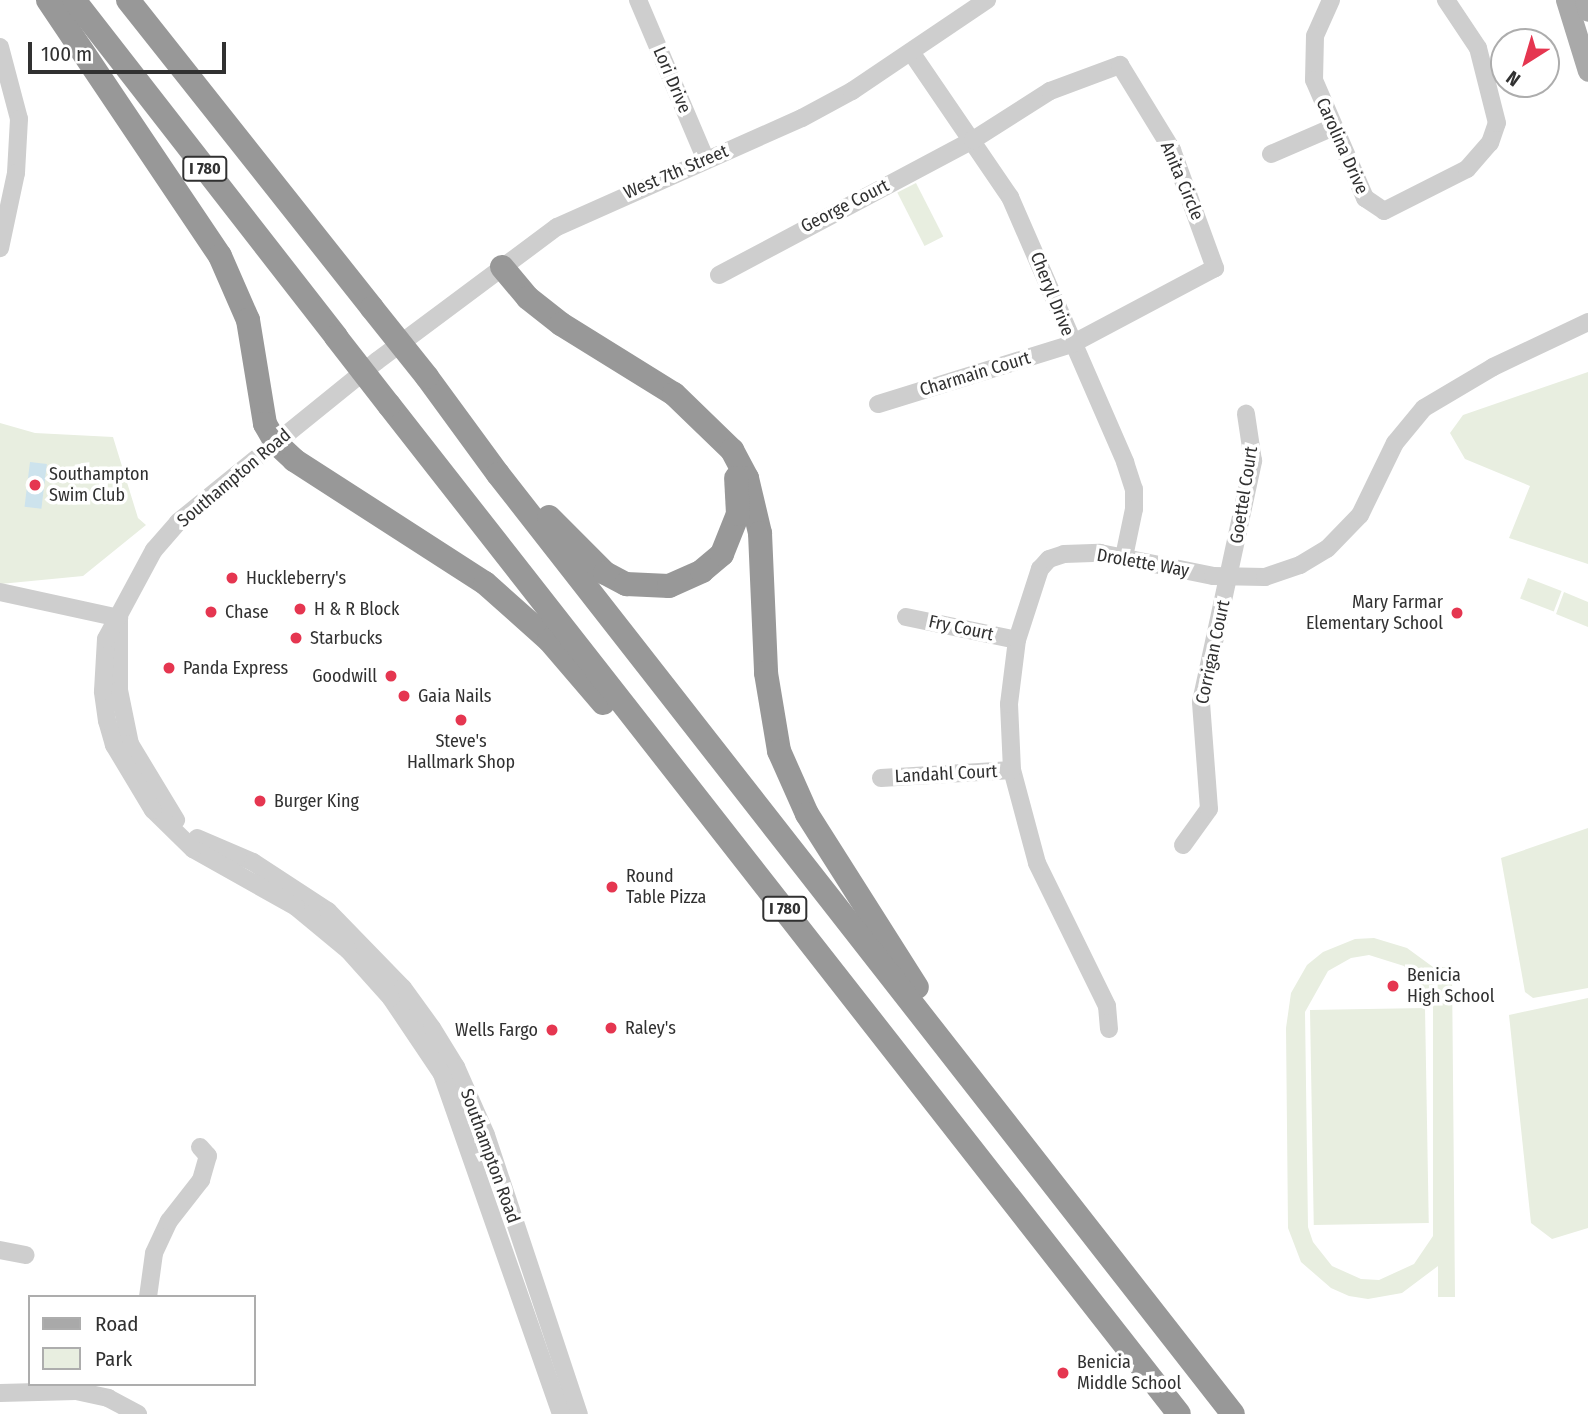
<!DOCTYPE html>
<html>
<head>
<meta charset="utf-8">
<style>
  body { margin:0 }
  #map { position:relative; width:1588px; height:1414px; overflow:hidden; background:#fff; font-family:"Fira Sans Condensed",sans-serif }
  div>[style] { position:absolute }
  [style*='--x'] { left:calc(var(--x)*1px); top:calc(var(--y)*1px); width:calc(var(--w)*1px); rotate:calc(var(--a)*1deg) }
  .green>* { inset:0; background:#e8eee0; transform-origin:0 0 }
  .water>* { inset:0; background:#cde3ed; transform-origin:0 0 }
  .minor>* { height:18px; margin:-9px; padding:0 9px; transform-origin:9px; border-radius:9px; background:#cecece }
  .major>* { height:21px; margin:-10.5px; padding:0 10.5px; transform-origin:10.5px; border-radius:10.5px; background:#a9a9a9 }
  .highway>* { height:24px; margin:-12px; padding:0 12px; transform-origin:12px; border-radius:12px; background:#989898 }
  .highway-bridge>* { height:24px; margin:-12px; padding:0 12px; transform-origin:12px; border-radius:12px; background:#989898 }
  .dots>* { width:19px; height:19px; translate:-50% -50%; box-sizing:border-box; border:4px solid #fff; border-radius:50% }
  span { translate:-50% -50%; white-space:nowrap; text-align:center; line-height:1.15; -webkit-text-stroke:7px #fff; paint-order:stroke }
  .shield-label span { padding:2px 5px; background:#fff; border:2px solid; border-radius:5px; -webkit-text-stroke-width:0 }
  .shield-label { font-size:16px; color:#313131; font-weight:700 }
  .street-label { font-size:18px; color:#313131 }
  .poi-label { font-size:18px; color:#313131 }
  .left { translate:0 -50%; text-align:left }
  .right { translate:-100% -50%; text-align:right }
  .legend { position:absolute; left:28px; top:1295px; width:228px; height:91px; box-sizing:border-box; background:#fff; border:2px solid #adadad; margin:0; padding:9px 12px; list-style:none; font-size:21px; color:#313131 }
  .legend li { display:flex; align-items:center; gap:14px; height:35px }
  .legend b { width:35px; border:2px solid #adadad }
  .north { position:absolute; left:1490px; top:28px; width:70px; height:70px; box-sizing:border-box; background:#fff; border:2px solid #adadad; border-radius:50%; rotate:217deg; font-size:19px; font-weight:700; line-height:28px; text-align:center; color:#313131 }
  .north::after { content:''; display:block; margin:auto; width:24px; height:32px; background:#e53650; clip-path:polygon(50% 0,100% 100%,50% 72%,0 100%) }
  .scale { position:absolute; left:28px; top:42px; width:198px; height:32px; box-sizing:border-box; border:4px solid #313131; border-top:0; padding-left:9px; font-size:21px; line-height:24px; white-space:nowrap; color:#313131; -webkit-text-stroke:5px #fff; paint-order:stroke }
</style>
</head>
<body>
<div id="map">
  <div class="green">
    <i style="left:916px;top:183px;width:60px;height:21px;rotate:63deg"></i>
    <i style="clip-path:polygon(1588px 372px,1588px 564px,1509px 538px,1530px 486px,1465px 459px,1450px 433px,1463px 415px)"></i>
    <i style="clip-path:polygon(0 423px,35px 433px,113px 437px,138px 518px,146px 525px,83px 576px,0 584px)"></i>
    <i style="left:1528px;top:578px;width:36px;height:22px;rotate:21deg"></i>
    <i style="clip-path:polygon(1564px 592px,1588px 602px,1588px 627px,1556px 614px)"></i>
    <i style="clip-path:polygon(1588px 828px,1588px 988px,1533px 998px,1525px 992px,1501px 858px)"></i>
    <i style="clip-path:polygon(evenodd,1374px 938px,1407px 948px,1433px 967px,1452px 967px,1455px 1297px,1438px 1297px,1438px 1266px,1402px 1293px,1368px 1299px,1349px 1296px,1331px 1288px,1301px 1262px,1288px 1228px,1286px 1028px,1291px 993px,1307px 965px,1323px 952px,1355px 939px,1374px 938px,1369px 955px,1404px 966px,1426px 990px,1433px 1008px,1433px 1236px,1414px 1264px,1379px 1280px,1361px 1279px,1332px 1266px,1313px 1242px,1308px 1227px,1305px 1012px,1328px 971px,1351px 958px,1369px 955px)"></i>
    <i style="clip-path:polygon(1588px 998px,1588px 1228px,1552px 1239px,1531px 1223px,1509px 1015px)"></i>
    <i style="left:1425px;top:1008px;width:215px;height:115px;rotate:89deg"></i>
  </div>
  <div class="water">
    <i style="left:30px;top:462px;width:17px;height:45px;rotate:7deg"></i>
  </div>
  <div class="minor">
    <i style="--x:638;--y:0;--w:174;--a:67"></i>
    <i style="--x:1331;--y:0;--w:39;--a:114"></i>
    <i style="--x:1315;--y:36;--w:44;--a:91.3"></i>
    <i style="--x:1314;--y:80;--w:129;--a:66.6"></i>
    <i style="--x:1365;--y:198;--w:23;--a:34"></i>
    <i style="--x:1384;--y:211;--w:93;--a:-26.8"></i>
    <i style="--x:1467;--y:169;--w:35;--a:-49"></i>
    <i style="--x:1490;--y:143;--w:21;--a:-71"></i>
    <i style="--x:1497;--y:123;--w:77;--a:-104.2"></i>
    <i style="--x:1478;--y:48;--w:58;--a:-123.7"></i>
    <i style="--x:0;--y:47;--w:74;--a:75.2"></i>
    <i style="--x:19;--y:119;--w:54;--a:93.2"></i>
    <i style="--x:16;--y:173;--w:77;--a:102"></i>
    <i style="--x:911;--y:52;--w:176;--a:55.7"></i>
    <i style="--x:1010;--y:197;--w:289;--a:66.5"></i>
    <i style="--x:1125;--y:462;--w:28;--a:72"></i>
    <i style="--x:1134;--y:489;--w:20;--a:90"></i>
    <i style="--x:1134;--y:509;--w:49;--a:101.8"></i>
    <i style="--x:1271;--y:154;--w:65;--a:-23.4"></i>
    <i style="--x:719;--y:275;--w:288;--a:-28"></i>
    <i style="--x:973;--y:140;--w:91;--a:-32.5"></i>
    <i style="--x:1050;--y:91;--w:75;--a:-20.4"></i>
    <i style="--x:1120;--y:65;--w:100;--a:58.5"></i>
    <i style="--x:1172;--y:150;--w:126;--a:70"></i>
    <i style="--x:1215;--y:268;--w:162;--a:152"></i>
    <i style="--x:1072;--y:344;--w:203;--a:162.8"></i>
    <i style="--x:0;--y:592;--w:122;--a:12.3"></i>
    <i style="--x:906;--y:617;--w:113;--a:11.7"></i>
    <i style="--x:119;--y:618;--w:72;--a:90"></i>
    <i style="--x:119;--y:690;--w:55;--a:78.5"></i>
    <i style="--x:130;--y:744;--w:89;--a:58.8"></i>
    <i style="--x:881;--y:778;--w:131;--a:-3.5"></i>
    <i style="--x:197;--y:838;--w:61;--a:23.2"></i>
    <i style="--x:253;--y:862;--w:90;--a:33.2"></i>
    <i style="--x:328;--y:911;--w:107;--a:45.8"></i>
    <i style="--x:403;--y:988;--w:49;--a:54.1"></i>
    <i style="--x:432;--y:1028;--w:46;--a:58.4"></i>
    <i style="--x:456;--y:1067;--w:74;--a:66.2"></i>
    <i style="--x:486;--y:1135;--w:294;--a:71.6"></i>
    <i style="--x:1183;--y:845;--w:44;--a:-54.2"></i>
    <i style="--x:1209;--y:809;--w:107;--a:-94.3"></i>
    <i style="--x:1201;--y:702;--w:247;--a:-77.8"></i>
    <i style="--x:1253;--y:461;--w:48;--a:-98.5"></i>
    <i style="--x:1109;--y:1029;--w:23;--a:-95"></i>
    <i style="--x:1107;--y:1006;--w:159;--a:-116.1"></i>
    <i style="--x:1037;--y:863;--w:96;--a:-105"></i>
    <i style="--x:1012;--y:770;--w:66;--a:-92.6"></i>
    <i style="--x:1009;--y:704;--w:64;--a:-82.9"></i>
    <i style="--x:1017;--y:640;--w:75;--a:-72.1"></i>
    <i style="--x:1040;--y:569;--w:13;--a:-48"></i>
    <i style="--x:1049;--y:559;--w:16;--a:-18"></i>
    <i style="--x:1064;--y:554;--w:36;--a:-2"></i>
    <i style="--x:1100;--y:553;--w:115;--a:11.5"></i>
    <i style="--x:1213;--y:576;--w:52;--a:1.1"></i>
    <i style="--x:1265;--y:577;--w:37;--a:-19"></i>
    <i style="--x:1300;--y:565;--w:31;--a:-31"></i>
    <i style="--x:1327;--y:549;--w:47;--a:-45.9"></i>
    <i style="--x:1360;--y:515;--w:80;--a:-64.1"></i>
    <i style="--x:1395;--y:443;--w:45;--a:-50.4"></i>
    <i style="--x:1424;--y:408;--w:80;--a:-30.7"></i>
    <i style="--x:1493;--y:367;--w:105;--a:-25.3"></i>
    <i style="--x:0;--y:1250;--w:26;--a:11"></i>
    <i style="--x:148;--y:1297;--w:44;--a:-82.2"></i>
    <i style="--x:154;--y:1253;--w:35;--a:-65"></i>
    <i style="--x:169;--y:1221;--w:52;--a:-52"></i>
    <i style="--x:201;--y:1180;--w:25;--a:-74"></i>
    <i style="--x:208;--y:1156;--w:12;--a:-132"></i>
    <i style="--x:0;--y:1393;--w:76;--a:-1.5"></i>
    <i style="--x:76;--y:1391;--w:33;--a:12"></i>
    <i style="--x:108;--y:1398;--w:34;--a:28"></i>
    <i style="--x:561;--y:1414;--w:360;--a:-109.3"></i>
    <i style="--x:442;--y:1074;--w:92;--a:-123.9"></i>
    <i style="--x:391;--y:998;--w:64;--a:-131.9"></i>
    <i style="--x:348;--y:950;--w:67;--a:-140.4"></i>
    <i style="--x:296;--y:907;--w:118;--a:-150.6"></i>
    <i style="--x:193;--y:849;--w:56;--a:-135.7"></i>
    <i style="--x:153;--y:810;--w:76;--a:-121"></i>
    <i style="--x:114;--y:745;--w:25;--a:-106"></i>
    <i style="--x:107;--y:721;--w:30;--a:-98"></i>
    <i style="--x:103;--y:691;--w:52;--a:-86.7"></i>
    <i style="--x:106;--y:639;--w:101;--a:-61.7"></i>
    <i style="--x:154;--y:550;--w:37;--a:-49"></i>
    <i style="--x:178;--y:522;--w:256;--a:-39"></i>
    <i style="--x:377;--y:361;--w:224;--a:-36.7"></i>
    <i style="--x:557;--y:227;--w:268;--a:-24"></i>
    <i style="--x:802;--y:118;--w:57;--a:-28.4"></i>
    <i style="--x:852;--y:91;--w:163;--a:-34"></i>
  </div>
  <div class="major">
    <i style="--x:1566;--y:0;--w:74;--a:72.8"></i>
    <i style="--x:1585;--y:0;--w:11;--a:75"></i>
  </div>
  <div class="highway">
    <i style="--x:48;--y:0;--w:308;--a:56.1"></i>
    <i style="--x:220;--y:256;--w:70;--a:66.4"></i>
    <i style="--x:248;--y:320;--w:105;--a:80.7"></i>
    <i style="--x:265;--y:424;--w:22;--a:60"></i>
    <i style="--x:276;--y:443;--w:25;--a:43"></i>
    <i style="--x:294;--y:460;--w:227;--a:32.8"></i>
    <i style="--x:485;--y:583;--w:86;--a:41.7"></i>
    <i style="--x:549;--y:640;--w:83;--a:49.4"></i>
    <i style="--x:74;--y:0;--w:427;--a:52.1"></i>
    <i style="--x:128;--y:0;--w:393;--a:51.6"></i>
    <i style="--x:502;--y:267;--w:40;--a:50"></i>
    <i style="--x:528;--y:298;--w:42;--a:38.2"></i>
    <i style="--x:561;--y:324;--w:133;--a:31.8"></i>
    <i style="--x:674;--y:394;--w:81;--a:44"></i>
    <i style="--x:732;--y:450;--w:32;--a:62"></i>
    <i style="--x:747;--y:478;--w:57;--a:76.7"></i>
    <i style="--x:760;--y:533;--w:140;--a:87.5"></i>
    <i style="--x:766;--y:673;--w:79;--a:80.5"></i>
    <i style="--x:779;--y:751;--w:69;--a:66"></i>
    <i style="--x:807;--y:814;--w:205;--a:57.6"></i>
    <i style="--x:427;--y:377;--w:120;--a:53.8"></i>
    <i style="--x:498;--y:474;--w:1193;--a:51.98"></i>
    <i style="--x:389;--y:405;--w:1281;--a:51.94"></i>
    <i style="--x:549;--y:517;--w:79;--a:45"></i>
    <i style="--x:605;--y:573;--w:24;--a:28"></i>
    <i style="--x:626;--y:584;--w:43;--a:2.7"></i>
    <i style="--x:669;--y:586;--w:36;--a:-24"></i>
    <i style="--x:702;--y:571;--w:26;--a:-40"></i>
    <i style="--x:722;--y:554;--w:43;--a:-68.2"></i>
    <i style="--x:738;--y:514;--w:36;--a:-93"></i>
  </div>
  <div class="highway-bridge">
    <i style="--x:372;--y:308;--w:88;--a:51.4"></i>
    <i style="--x:336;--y:337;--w:86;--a:52.1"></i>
  </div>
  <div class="dots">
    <i style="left:35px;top:485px;background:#e53650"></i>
    <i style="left:232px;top:578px;background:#e53650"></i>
    <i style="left:300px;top:609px;background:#e53650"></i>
    <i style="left:211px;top:612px;background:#e53650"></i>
    <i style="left:1457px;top:613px;background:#e53650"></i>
    <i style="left:296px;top:638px;background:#e53650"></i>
    <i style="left:169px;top:668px;background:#e53650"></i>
    <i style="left:391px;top:676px;background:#e53650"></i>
    <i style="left:404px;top:696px;background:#e53650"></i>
    <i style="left:461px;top:720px;background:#e53650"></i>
    <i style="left:260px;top:801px;background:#e53650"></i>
    <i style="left:612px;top:887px;background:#e53650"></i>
    <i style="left:1393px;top:986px;background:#e53650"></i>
    <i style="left:611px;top:1028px;background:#e53650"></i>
    <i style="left:552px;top:1030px;background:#e53650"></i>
    <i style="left:1063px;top:1373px;background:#e53650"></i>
  </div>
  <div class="shield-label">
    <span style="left:205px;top:169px">I 780</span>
    <span style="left:785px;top:909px">I 780</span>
  </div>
  <div class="street-label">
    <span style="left:672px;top:80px;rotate:67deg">Lori Drive</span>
    <span style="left:1342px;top:146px;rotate:66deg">Carolina Drive</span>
    <span style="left:676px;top:172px;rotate:-23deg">West 7th Street</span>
    <span style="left:1182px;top:181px;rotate:67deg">Anita Circle</span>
    <span style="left:845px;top:206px;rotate:-27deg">George Court</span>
    <span style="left:1052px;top:294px;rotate:68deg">Cheryl Drive</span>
    <span style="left:975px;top:374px;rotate:-17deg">Charmain Court</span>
    <span style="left:234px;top:478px;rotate:-40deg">Southampton Road</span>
    <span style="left:1244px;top:495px;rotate:-81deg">Goettel Court</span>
    <span style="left:1143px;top:563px;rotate:10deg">Drolette Way</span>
    <span style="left:961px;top:628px;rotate:12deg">Fry Court</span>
    <span style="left:1213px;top:652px;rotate:-78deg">Corrigan Court</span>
    <span style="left:946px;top:774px;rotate:-3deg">Landahl Court</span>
    <span style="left:490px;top:1156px;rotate:70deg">Southampton Road</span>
  </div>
  <div class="poi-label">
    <span class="left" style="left:49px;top:485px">Southampton<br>Swim Club</span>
    <span class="left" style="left:246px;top:578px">Huckleberry's</span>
    <span class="right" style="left:1443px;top:613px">Mary Farmar<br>Elementary School</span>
    <span class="left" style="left:314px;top:609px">H &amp; R Block</span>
    <span class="left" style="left:225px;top:612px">Chase</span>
    <span class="left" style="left:310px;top:638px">Starbucks</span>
    <span class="left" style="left:183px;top:668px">Panda Express</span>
    <span class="right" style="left:377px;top:676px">Goodwill</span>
    <span class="left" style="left:418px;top:696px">Gaia Nails</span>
    <span style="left:461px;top:752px">Steve's<br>Hallmark Shop</span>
    <span class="left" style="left:274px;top:801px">Burger King</span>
    <span class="left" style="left:626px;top:887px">Round<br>Table Pizza</span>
    <span class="left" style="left:1407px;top:986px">Benicia<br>High School</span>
    <span class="left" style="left:625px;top:1028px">Raley's</span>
    <span class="right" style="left:538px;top:1030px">Wells Fargo</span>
    <span class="left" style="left:1077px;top:1373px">Benicia<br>Middle School</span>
  </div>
  <ul class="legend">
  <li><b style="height:9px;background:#a9a9a9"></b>Road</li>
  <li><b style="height:19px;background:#e8eee0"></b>Park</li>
  </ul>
  <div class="north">N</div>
  <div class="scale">100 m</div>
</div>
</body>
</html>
